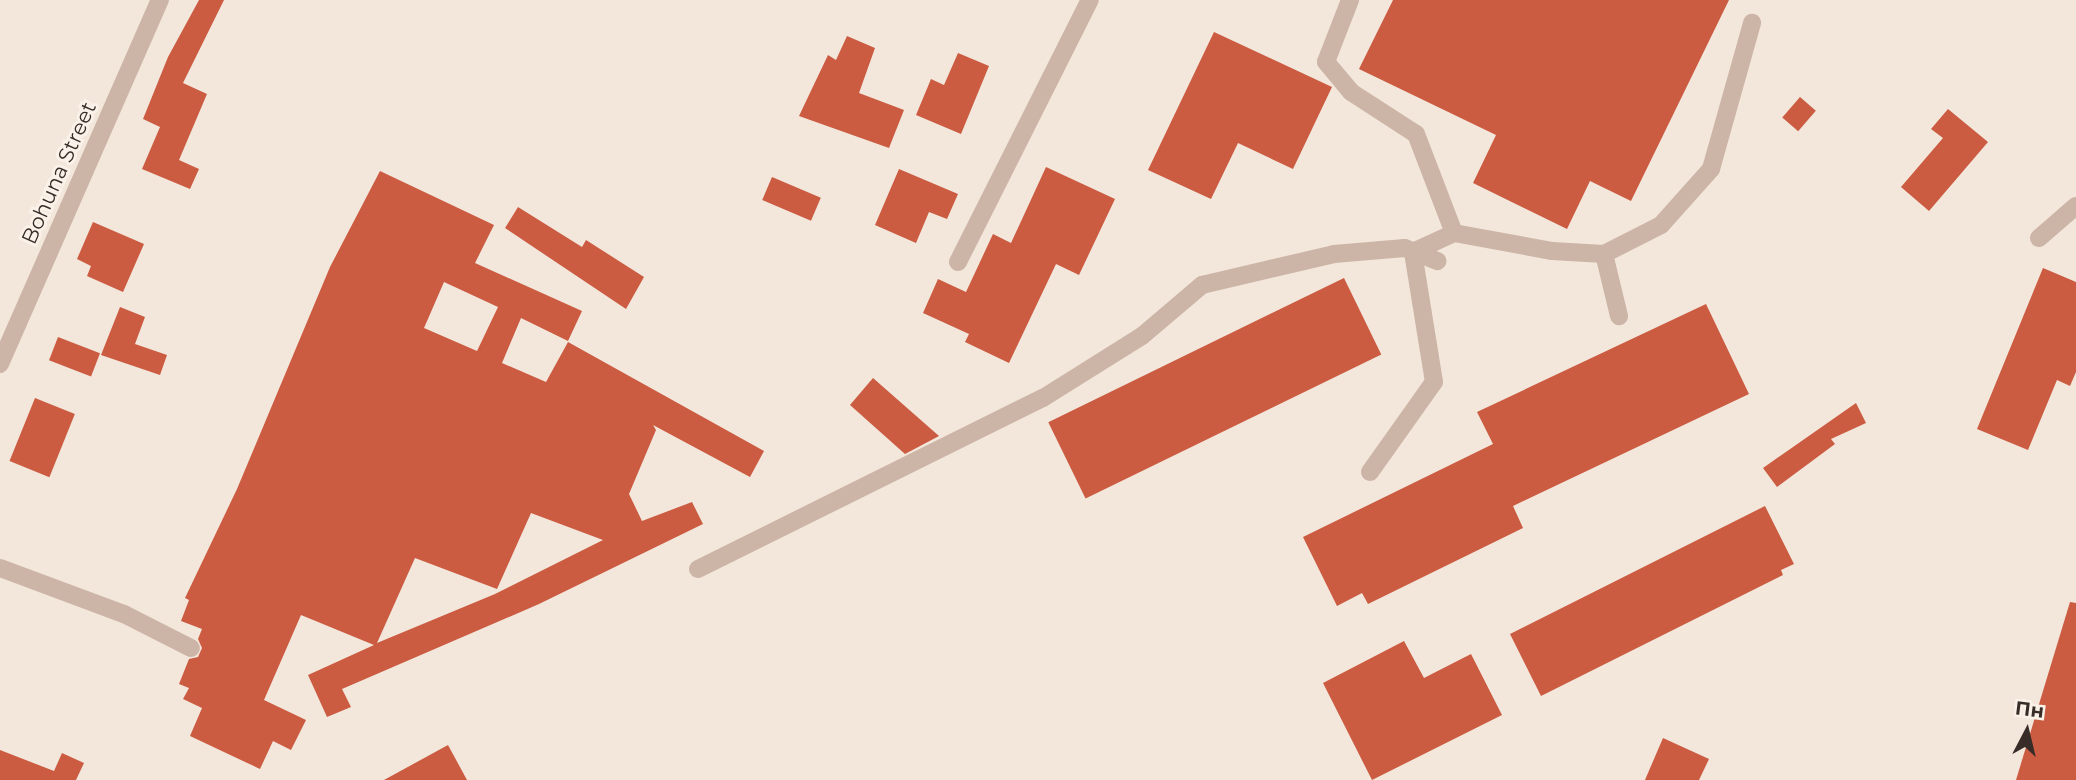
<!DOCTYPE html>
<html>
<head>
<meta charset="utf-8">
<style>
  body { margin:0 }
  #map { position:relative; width:2076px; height:780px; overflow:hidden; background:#f3e6db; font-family:Montserrat,sans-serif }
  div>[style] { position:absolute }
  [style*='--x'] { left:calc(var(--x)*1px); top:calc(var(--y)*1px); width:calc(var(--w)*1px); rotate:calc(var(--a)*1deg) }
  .building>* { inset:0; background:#cb5b41; transform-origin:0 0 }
  .minor>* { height:18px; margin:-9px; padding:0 9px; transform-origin:9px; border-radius:9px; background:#ccb5a6 }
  span { translate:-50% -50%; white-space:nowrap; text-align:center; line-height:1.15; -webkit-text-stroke:6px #faf1e8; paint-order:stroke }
  .street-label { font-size:21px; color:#372c28 }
  .north { position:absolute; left:1992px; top:696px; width:70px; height:70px; -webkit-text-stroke:5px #faf1e8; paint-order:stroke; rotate:7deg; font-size:19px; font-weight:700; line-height:28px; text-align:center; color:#372c28 }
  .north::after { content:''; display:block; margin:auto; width:24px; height:32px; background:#372c28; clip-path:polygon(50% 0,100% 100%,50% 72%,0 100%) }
</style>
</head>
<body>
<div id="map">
  <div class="building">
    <i style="clip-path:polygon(199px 0,224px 0,183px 83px,207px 94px,179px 160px,199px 169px,190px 189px,142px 169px,160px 127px,143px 119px,168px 57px)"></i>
    <i style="clip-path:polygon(1393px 0,1729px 0,1631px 201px,1590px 181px,1567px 229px,1473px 183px,1496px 135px,1359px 69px)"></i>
    <i style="clip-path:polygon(1214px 32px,1332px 87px,1293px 169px,1238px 143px,1211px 199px,1148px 170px)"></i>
    <i style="clip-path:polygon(847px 36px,875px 48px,859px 93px,904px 110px,889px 148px,799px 116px,828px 55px,836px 60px)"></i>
    <i style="clip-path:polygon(958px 53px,989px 66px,961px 134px,916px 115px,931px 79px,944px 85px)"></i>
    <i style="left:1800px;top:97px;width:21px;height:27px;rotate:41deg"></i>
    <i style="clip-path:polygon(1948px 109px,1988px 142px,1929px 211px,1901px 187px,1943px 138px,1931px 129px)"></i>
    <i style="clip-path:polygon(1046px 167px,1115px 199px,1079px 275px,1056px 264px,1009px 363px,965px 342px,969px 334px,923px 313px,938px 279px,966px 292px,993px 234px,1011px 243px)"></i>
    <i style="clip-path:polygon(899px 169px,958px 194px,947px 219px,929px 212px,916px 243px,875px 225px)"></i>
    <i style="clip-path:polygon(evenodd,380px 171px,494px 225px,475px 263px,582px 311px,568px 341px,521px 318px,502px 363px,546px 382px,568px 342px,764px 451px,750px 477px,653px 425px,656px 430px,629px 494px,642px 521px,692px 502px,703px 524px,539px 604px,342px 689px,351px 707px,327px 717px,308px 675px,374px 645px,301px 615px,264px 700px,306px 720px,291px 750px,273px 741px,260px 769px,190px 736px,202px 708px,183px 699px,189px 688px,179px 684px,189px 659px,198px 657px,202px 648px,198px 639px,202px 629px,181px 621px,189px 600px,185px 598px,237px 489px,330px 267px,380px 171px,444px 282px,498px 307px,477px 351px,424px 328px,444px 282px,380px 171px,531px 513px,603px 540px,495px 594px,377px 643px,415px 558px,497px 589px,531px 513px)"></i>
    <i style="left:772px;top:177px;width:53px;height:25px;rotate:23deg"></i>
    <i style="clip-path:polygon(518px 207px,582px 247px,586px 240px,644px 277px,626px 309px,505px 228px)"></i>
    <i style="clip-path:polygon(93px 222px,144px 244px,123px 292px,87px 276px,91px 266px,77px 259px)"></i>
    <i style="clip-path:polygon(2043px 268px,2076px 282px,2076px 372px,2070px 386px,2057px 380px,2028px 450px,1977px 429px)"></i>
    <i style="left:1344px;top:278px;width:85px;height:329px;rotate:64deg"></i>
    <i style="clip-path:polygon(1706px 304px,1749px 394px,1513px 506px,1523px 528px,1368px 604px,1362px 593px,1337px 606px,1303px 537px,1493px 444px,1477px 412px)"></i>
    <i style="clip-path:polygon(120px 307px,145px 317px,135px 344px,167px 355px,160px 375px,101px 355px)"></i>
    <i style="left:58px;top:337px;width:45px;height:25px;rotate:21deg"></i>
    <i style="clip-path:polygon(873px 378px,939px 436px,905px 454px,850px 405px)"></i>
    <i style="left:35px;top:398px;width:43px;height:68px;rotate:22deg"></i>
    <i style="clip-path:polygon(1856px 403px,1866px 423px,1831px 439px,1835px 444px,1777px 487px,1763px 468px)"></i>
    <i style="clip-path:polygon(1765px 506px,1794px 564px,1781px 570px,1783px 575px,1541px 696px,1510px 634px)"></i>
    <i style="clip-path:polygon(2070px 602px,2076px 603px,2076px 780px,2016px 780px)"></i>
    <i style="clip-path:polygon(1404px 641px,1424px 678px,1471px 654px,1502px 715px,1372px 780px,1323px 683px)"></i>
    <i style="clip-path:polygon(1663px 738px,1709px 759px,1699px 780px,1645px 780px)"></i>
    <i style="clip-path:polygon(448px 745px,467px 780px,384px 780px)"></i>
    <i style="clip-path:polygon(0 750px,54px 771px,62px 753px,84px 763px,76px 780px,0 780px)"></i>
  </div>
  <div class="minor">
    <i style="--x:1350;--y:0;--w:66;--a:111.2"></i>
    <i style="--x:1326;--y:62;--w:39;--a:50"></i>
    <i style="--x:1351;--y:92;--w:77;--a:32.9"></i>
    <i style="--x:1416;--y:134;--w:106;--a:69"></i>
    <i style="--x:2039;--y:238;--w:49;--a:-40.9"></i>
    <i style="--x:1604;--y:254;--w:64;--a:76.4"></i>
    <i style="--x:958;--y:262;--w:293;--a:-63.3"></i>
    <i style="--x:0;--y:364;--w:398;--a:-66.3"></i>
    <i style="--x:1370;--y:472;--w:110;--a:-54.6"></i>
    <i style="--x:1434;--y:382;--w:132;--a:-99.2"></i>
    <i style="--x:1413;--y:252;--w:45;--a:-24.9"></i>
    <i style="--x:1454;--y:233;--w:100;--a:10.4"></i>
    <i style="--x:1552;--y:251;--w:52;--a:3.3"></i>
    <i style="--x:1604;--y:254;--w:64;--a:-27"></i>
    <i style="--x:1661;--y:225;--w:75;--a:-48.2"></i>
    <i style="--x:1711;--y:169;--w:152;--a:-74.3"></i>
    <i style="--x:0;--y:568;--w:132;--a:20.4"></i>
    <i style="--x:124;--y:614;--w:75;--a:26.9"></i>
    <i style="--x:698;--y:569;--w:385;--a:-26.4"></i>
    <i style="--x:1043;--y:398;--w:117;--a:-32.1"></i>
    <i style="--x:1142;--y:336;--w:79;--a:-40.4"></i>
    <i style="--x:1202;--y:285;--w:136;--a:-13.2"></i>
    <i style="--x:1334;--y:254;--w:71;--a:-4.8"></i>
    <i style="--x:1405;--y:248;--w:35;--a:22"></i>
  </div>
  <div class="street-label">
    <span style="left:59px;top:173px;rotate:-66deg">Bohuna Street</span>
  </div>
  <div class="north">Пн</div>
</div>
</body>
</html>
